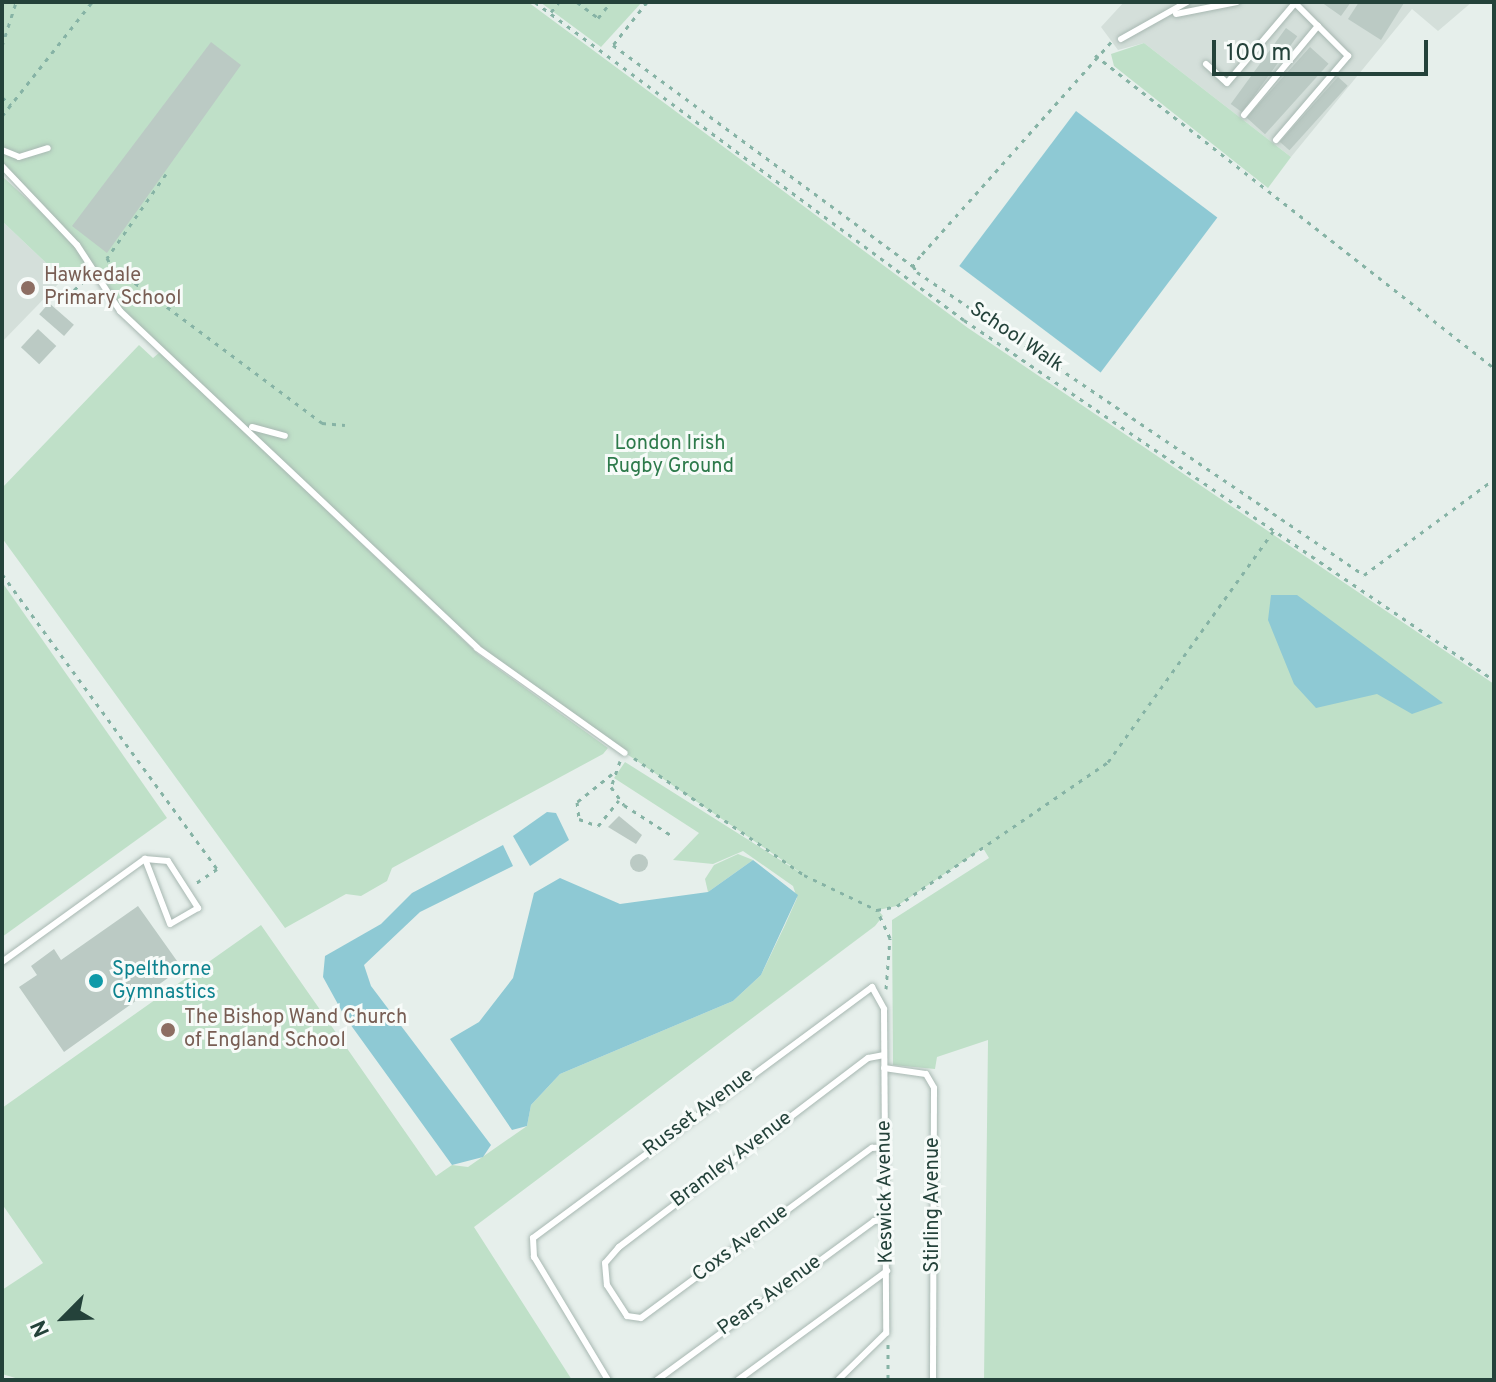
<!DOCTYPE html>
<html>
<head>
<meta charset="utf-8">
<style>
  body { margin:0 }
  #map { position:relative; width:1496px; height:1382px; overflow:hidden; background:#e6efeb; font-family:Overpass,sans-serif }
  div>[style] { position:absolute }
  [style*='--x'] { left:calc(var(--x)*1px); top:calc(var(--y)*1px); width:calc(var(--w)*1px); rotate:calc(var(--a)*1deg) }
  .built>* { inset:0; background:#d4dfda }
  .green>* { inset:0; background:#bfe0c8 }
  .water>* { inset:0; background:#8ec9d4; transform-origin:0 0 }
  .building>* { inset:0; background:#bbcac4; transform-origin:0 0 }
  .round { border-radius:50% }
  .path>* { height:3px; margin-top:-1.5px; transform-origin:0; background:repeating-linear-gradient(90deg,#86b3a5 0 4px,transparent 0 10px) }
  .roads { filter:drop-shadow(0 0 2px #a8b8b2) drop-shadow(0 0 2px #a8b8b2) }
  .service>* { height:6px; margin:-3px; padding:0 3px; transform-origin:3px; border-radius:3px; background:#fff }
  .dots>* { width:22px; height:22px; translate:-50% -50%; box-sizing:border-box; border:4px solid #f7fbf9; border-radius:50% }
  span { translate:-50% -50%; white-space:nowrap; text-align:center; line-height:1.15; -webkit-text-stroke:6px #f7fbf9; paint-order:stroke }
  .education-label { font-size:20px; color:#785e54 }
  .left { translate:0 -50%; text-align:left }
  .street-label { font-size:20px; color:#24423a }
  .park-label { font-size:20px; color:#2d7a4b }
  .culture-label { font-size:20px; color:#0d838f }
  .frame { position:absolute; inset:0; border:4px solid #24423a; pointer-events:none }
  .north { position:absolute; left:24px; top:1278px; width:80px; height:80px; -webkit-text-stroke:6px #f7fbf9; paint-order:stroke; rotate:246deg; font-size:22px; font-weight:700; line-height:32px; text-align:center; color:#24423a }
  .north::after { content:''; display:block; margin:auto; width:28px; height:36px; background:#24423a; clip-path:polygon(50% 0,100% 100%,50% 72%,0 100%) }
  .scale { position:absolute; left:1212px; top:40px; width:216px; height:36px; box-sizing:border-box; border:4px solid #24423a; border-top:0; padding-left:10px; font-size:24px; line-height:28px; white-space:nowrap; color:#24423a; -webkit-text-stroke:6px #f7fbf9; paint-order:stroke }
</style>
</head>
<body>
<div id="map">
  <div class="built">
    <i style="clip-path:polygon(1124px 2px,1472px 2px,1438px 31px,1412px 9px,1291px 157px,1144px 43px,1118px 50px,1101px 27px)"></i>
    <i style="clip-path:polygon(2px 221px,63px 279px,2px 342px)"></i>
  </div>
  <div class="green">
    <i style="clip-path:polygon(2px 2px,528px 2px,968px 328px,1494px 684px,1494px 1380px,984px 1380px,988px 1040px,937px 1057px,935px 1069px,893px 1065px,892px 920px,989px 858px,983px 848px,897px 906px,878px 910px,883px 916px,875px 926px,474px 1227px,572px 1380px,22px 1380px,2px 1374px,2px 1290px,43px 1263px,2px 1204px,2px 1108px,261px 925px,436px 1176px,452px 1165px,468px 1167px,527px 1126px,531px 1105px,560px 1074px,733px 1001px,761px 975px,785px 925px,797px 898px,793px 886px,743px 851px,713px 864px,673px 860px,699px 833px,614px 778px,625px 762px,804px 875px,495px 664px,120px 311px,89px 263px,73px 280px,63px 279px,2px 221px,2px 176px,77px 245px,2px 171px)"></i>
    <i style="clip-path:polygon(540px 2px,642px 2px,601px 47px)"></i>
    <i style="clip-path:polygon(1144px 43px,1291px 157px,1268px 188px,1114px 66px,1111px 54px)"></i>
    <i style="clip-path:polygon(139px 345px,153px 358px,160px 352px,478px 654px,608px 748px,603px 754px,392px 868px,387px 881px,361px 896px,346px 894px,285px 928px,2px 538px,2px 488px)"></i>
    <i style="clip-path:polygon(2px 582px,167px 818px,2px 937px)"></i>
    <i style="clip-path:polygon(738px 854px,753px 860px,708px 892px,705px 879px,714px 865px)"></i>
  </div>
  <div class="water">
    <i style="left:1076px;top:111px;width:177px;height:194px;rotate:37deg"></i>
    <i style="clip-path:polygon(1271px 595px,1297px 595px,1443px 703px,1412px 714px,1377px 694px,1316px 708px,1294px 684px,1268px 620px)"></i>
    <i style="clip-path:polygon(547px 812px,556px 813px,569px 840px,530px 866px,513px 836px)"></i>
    <i style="clip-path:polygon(503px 845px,513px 866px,420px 912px,364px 965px,371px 986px,491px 1145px,483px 1157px,452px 1165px,345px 1017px,323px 977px,325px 956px,381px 924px,412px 893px)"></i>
    <i style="clip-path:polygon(753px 860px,798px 895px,761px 975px,733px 1001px,560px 1074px,531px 1105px,527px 1126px,512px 1130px,450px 1039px,479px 1022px,513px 978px,534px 893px,560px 878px,620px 904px,708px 892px)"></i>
  </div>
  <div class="building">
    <i style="clip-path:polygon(1321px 2px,1351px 2px,1341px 16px)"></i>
    <i style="clip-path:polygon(1359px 2px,1402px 2px,1404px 3px,1381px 40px,1348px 19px)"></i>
    <i style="left:1286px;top:28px;width:14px;height:94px;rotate:36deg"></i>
    <i style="clip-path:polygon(211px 42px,241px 65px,107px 253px,72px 226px)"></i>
    <i style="left:1310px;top:47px;width:25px;height:95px;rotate:42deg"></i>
    <i style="left:1338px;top:77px;width:13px;height:87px;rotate:42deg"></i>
    <i style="left:49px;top:303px;width:33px;height:15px;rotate:41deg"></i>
    <i style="left:38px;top:329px;width:25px;height:25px;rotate:43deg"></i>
    <i style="clip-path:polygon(619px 816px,642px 835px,636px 844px,608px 827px)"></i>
    <i class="round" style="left:630px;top:854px;width:18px;height:18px"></i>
    <i style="clip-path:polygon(138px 906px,182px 968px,64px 1052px,19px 987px,37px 975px,31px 966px,54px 949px,61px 960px)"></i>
  </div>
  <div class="path">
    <i style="--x:535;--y:2;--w:534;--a:36.55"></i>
    <i style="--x:964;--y:320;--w:641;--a:34.19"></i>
    <i style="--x:577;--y:2;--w:26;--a:37"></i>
    <i style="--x:598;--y:18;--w:21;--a:-51"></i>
    <i style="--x:647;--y:2;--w:55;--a:128.3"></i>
    <i style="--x:613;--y:45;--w:373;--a:36.4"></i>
    <i style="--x:551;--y:12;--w:13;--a:-51"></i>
    <i style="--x:1111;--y:42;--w:287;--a:131.7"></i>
    <i style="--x:920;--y:256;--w:12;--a:125"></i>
    <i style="--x:913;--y:266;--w:7;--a:56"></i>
    <i style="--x:917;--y:272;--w:540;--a:34.13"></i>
    <i style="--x:1364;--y:575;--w:162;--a:-36.4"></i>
    <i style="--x:2;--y:46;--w:46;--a:-72.3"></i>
    <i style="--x:1095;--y:55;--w:507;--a:38.11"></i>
    <i style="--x:2;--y:97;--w:12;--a:42"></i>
    <i style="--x:2;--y:116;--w:145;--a:-51.7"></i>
    <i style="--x:166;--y:174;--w:103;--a:125.1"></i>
    <i style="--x:107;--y:258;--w:8;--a:60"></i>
    <i style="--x:111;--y:265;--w:264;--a:36.8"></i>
    <i style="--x:322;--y:423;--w:23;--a:5"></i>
    <i style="--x:74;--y:290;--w:16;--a:-43"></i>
    <i style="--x:2;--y:574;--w:365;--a:53.9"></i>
    <i style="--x:217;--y:869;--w:27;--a:146"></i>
    <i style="--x:634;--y:758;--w:206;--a:34.5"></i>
    <i style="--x:804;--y:875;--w:81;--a:25.6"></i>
    <i style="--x:620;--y:761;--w:28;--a:109"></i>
    <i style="--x:611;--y:787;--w:22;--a:54"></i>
    <i style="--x:624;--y:805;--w:56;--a:32.6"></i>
    <i style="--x:612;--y:774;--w:45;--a:141.3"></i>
    <i style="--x:577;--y:802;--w:17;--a:83"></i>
    <i style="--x:579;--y:819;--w:20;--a:20"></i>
    <i style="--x:598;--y:826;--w:33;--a:-51"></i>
    <i style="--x:886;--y:989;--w:51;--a:-85.5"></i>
    <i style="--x:890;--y:938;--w:31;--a:-115"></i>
    <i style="--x:877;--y:910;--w:20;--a:-11"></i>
    <i style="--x:897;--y:906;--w:255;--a:-34.3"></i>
    <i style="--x:1108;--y:762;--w:287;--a:-54.4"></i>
    <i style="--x:888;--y:1344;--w:36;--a:90"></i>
  </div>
  <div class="roads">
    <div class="service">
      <i style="--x:1176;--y:14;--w:62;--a:-11.1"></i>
      <i style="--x:1121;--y:39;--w:76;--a:-29.3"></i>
      <i style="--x:1206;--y:64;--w:28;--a:42"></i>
      <i style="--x:1227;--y:83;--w:105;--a:-49.6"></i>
      <i style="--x:1244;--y:115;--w:116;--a:-50.3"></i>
      <i style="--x:1276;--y:140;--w:111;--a:-49.4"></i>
      <i style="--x:1348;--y:56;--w:76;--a:-135"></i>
      <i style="--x:2;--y:150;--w:18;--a:22"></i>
      <i style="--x:19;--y:157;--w:30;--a:-17"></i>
      <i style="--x:2;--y:166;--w:109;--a:46.5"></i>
      <i style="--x:77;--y:245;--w:79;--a:56.9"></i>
      <i style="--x:120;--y:311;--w:491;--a:43.3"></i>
      <i style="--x:477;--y:648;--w:181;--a:35.4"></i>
      <i style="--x:252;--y:427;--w:34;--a:15"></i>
      <i style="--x:2;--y:962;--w:176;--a:-35.8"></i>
      <i style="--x:145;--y:859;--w:23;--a:5"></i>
      <i style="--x:168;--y:861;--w:56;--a:57.4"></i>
      <i style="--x:198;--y:908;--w:32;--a:150"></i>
      <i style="--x:170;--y:924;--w:70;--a:-111"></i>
      <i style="--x:884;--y:1055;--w:16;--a:169"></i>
      <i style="--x:868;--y:1058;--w:313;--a:142.8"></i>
      <i style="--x:619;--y:1247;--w:21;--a:131"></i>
      <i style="--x:605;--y:1263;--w:22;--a:85"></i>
      <i style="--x:607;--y:1285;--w:37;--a:57"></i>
      <i style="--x:627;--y:1316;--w:14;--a:8"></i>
      <i style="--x:641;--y:1318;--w:287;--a:-36.4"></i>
      <i style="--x:872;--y:1148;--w:13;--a:-4"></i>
      <i style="--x:884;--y:1068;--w:42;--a:8.1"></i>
      <i style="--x:926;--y:1074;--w:16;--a:60"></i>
      <i style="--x:934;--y:1088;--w:292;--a:90.2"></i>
      <i style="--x:608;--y:1380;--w:144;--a:-121"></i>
      <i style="--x:534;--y:1257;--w:19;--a:-93"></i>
      <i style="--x:533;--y:1238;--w:422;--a:-36.5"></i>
      <i style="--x:872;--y:987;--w:25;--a:61"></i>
      <i style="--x:884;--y:1009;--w:324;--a:89.6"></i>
      <i style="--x:886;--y:1333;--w:67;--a:135.6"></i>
      <i style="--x:657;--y:1380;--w:269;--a:-36.2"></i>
      <i style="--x:874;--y:1221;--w:12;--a:-5"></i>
      <i style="--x:738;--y:1380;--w:185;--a:-36.2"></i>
    </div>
  </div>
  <div class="dots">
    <i style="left:28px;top:288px;background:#8d6e63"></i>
    <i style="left:96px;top:981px;background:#0f9aa8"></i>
    <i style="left:168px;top:1030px;background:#8d6e63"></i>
  </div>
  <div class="education-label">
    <span class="left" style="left:44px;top:288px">Hawkedale<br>Primary School</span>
    <span class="left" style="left:184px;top:1030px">The Bishop Wand Church<br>of England School</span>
  </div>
  <div class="street-label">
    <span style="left:1016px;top:338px;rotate:34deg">School Walk</span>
    <span style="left:699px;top:1113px;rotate:-37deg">Russet Avenue</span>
    <span style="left:732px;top:1160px;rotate:-37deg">Bramley Avenue</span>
    <span style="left:886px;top:1192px;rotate:-91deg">Keswick Avenue</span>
    <span style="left:933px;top:1205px;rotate:-90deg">Stirling Avenue</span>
    <span style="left:741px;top:1244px;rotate:-37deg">Coxs Avenue</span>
    <span style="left:770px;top:1296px;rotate:-36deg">Pears Avenue</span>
  </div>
  <div class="park-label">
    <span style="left:670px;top:456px">London Irish<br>Rugby Ground</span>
  </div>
  <div class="culture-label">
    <span class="left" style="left:112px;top:982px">Spelthorne<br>Gymnastics</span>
  </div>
  <div class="frame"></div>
  <div class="north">N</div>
  <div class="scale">100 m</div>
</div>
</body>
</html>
